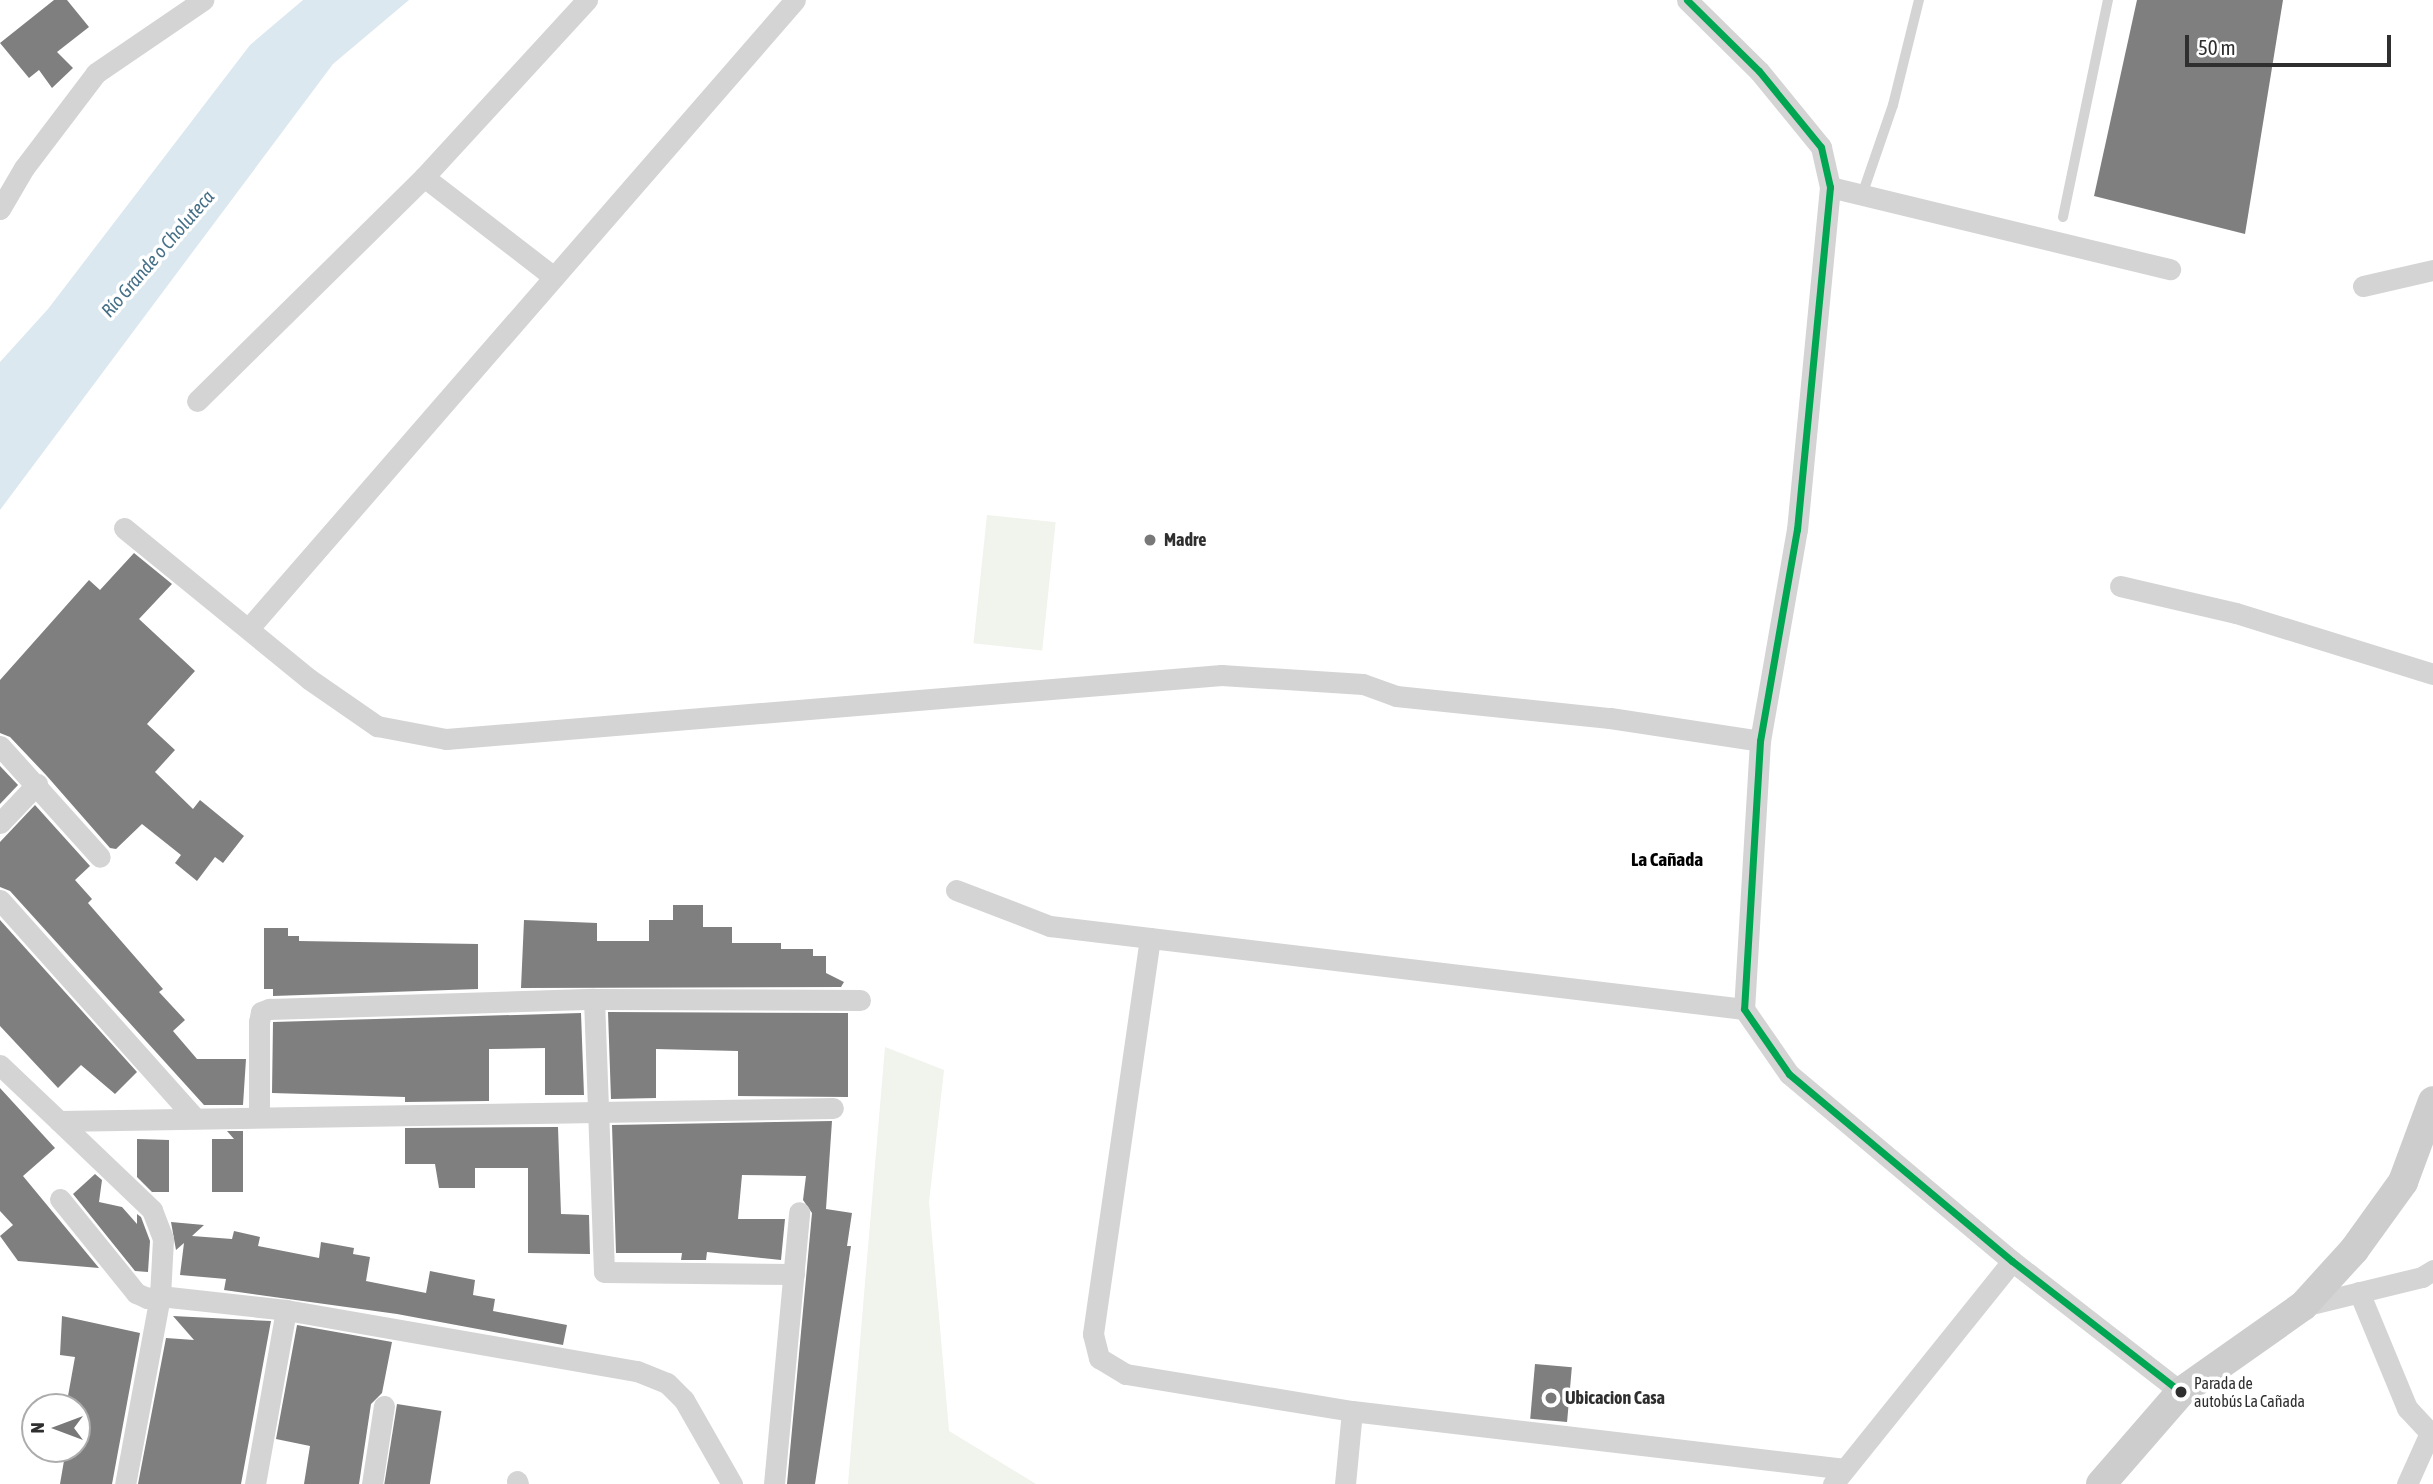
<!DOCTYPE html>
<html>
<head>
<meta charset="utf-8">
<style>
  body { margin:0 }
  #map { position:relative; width:2433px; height:1484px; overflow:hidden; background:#fff; font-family:"Asap Condensed",sans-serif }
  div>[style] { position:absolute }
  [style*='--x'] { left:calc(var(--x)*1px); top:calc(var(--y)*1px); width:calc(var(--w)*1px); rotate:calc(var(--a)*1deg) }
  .green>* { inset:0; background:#f1f3ed; transform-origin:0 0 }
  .water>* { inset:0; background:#dce8ef }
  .building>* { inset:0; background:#7f7f7f; transform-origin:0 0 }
  .service>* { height:10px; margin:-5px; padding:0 5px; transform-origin:5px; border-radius:5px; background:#d4d4d4 }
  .minor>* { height:21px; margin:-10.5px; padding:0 10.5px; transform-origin:10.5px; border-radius:10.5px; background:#d4d4d4 }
  .secondary>* { height:30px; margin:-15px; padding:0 15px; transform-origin:15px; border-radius:15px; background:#cdcdcd }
  .bus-1>* { height:7px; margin:-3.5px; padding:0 3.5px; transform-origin:3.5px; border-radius:3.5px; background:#00a651 }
  .dots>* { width:19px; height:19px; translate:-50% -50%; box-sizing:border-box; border:4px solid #fff; border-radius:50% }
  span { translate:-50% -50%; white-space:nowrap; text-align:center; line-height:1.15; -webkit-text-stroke:7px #fff; paint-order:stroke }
  .bus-label { font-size:16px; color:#2f2f2f }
  .left { translate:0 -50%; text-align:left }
  .poi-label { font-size:18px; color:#2f2f2f; font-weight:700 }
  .water-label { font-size:19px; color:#467088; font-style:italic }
  .neighbourhood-label { font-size:19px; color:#000; font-weight:700 }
  .north { position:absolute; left:21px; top:1393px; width:70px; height:70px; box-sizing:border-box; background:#fff; border:2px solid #acacac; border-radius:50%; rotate:270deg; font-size:19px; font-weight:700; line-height:28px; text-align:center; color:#2f2f2f }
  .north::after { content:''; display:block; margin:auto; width:24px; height:32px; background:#787878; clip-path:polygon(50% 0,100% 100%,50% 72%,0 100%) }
  .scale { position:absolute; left:2185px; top:35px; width:206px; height:32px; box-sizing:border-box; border:4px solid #2f2f2f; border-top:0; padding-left:9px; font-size:21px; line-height:24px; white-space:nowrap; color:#2f2f2f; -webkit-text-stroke:5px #fff; paint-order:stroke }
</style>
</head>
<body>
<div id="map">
  <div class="green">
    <i style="left:987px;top:515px;width:69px;height:129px;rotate:6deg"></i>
    <i style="clip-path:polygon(885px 1047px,944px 1070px,929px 1202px,949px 1431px,1036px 1484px,848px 1484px)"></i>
  </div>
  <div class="water">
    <i style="clip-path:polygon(303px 0,409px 0,333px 64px,0 510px,0 362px,48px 309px,250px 45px)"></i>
  </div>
  <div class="building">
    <i style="clip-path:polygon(54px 0,67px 0,89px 27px,57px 52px,73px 68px,52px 88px,39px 70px,29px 78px,0 43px)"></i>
    <i style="clip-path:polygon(2137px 0,2283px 0,2245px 234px,2094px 196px)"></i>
    <i style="clip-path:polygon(134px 553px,172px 584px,139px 619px,195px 671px,147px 724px,175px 750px,155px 772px,193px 809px,200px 800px,244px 836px,223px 863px,215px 857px,197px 881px,175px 863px,181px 855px,142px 824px,116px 849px,110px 848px,46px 775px,10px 737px,0 733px,0 680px,89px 580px,100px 590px)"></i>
    <i style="clip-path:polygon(0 766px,18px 785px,0 804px)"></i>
    <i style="clip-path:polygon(35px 805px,90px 866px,75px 880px,92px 899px,88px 903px,163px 989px,159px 992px,185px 1020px,173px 1031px,197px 1059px,246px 1059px,243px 1105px,204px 1105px,10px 891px,0 887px,0 842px)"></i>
    <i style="clip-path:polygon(673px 905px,703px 905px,703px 927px,732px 927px,732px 943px,781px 943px,781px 949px,813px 949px,813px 956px,826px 956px,826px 973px,844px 982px,841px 987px,521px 988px,524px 920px,597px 923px,597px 941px,649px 941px,649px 920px,673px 920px)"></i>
    <i style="clip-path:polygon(0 920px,137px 1072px,115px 1094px,81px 1065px,58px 1088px,0 1026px)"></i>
    <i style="clip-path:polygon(264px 928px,288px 928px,288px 936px,299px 936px,299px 941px,478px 944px,478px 989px,273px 996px,273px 989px,264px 989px)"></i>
    <i style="clip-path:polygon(608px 1012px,848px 1013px,848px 1097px,738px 1096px,738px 1051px,656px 1049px,656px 1098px,611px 1099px)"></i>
    <i style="clip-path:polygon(581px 1013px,584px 1095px,545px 1095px,545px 1048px,489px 1049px,489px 1101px,405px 1102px,405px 1097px,272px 1093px,273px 1022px)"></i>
    <i style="clip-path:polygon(0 1088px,55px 1148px,23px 1176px,99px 1268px,18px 1261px,0 1236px,13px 1225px,0 1211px)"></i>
    <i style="clip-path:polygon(832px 1121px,826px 1209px,852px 1213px,847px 1246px,851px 1246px,815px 1484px,787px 1484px,812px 1213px,803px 1200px,806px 1176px,742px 1175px,738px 1219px,785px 1219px,781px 1260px,707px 1252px,706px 1260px,681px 1260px,682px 1253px,616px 1253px,612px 1125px)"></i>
    <i style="clip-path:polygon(558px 1127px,561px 1214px,589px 1215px,590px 1254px,528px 1253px,528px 1168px,475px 1168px,475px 1188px,439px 1188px,435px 1164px,405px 1164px,405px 1128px)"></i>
    <i style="clip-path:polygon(227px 1131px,243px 1131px,243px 1192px,212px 1192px,212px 1139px,234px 1139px)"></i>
    <i style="clip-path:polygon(137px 1139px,169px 1140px,169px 1192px,152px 1192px,137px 1177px)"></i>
    <i style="clip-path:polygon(95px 1174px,102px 1180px,99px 1202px,122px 1207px,137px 1224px,137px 1214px,141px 1217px,150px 1241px,148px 1272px,135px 1271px,73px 1194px)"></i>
    <i style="clip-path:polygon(171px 1222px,204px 1225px,192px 1236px,232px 1239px,234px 1231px,260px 1237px,258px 1246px,319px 1258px,321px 1242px,354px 1248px,353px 1254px,370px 1257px,366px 1281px,426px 1293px,430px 1271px,475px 1280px,473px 1295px,495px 1299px,493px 1311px,567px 1325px,563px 1345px,397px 1314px,224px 1290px,226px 1279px,180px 1275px,184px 1243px,176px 1250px)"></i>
    <i style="clip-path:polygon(62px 1316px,140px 1333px,112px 1484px,60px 1484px,66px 1449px,77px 1449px,77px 1407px,66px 1407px,75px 1357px,60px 1355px)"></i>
    <i style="clip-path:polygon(173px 1316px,271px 1321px,241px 1484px,138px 1484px,166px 1338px,194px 1340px)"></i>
    <i style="clip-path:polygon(297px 1325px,392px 1342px,382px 1393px,371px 1404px,359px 1484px,304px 1484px,310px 1446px,276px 1439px)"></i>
    <i style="left:1535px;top:1364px;width:37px;height:55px;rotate:5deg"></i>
    <i style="left:397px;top:1404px;width:45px;height:81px;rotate:9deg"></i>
  </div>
  <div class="service">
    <i style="--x:1862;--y:195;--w:95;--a:-71"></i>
    <i style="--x:1893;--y:105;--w:108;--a:-76.1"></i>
    <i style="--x:2063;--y:217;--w:222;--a:-78.3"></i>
  </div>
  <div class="minor">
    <i style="--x:1687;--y:0;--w:101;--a:44.6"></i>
    <i style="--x:1759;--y:71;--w:98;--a:50.8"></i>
    <i style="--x:1821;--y:147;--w:41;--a:77.3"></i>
    <i style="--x:1830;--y:187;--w:344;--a:95.5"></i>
    <i style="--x:1797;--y:529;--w:215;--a:99.9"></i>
    <i style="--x:1760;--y:741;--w:268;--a:93.4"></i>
    <i style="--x:1744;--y:1009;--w:79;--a:55.3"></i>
    <i style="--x:1789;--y:1074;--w:291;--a:40"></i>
    <i style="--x:2012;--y:1261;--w:214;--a:37.8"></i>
    <i style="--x:424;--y:177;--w:164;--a:37.6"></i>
    <i style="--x:1830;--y:187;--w:350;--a:13.6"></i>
    <i style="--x:0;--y:209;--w:48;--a:-59.7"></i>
    <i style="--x:24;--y:168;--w:119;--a:-52.8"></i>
    <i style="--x:96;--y:73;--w:130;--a:-34.3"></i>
    <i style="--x:2363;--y:286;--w:72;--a:-12.9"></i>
    <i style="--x:197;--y:401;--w:319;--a:-44.6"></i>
    <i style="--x:424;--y:177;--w:241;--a:-47.4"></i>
    <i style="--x:124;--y:528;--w:239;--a:39.2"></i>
    <i style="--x:309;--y:679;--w:83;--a:34.7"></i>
    <i style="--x:377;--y:726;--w:70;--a:10.7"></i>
    <i style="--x:446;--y:739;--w:778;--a:-4.72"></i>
    <i style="--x:1221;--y:675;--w:142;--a:3.6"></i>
    <i style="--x:1363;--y:684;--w:35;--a:20"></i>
    <i style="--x:1396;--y:696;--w:215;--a:5.9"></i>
    <i style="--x:1610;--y:718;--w:152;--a:8.7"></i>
    <i style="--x:2120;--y:586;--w:119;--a:13.1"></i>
    <i style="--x:2236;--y:613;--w:206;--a:17.2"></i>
    <i style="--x:249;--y:628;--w:832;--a:-49"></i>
    <i style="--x:0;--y:746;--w:149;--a:48"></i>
    <i style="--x:0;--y:823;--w:54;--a:-46.5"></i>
    <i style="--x:956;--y:890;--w:101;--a:21"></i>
    <i style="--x:1050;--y:926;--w:699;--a:6.82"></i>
    <i style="--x:0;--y:900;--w:292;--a:48.2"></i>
    <i style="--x:1150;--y:938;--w:400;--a:98.2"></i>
    <i style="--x:1093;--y:1334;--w:25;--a:76"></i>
    <i style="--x:1099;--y:1358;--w:31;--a:31"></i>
    <i style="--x:1126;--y:1374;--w:229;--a:9.3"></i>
    <i style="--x:1352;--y:1411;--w:494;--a:6.7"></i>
    <i style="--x:594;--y:999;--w:273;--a:87.9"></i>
    <i style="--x:604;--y:1272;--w:190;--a:0.6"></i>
    <i style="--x:0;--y:1065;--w:81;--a:43.5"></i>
    <i style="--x:59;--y:1121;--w:774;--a:-0.96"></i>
    <i style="--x:259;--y:1117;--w:95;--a:-90"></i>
    <i style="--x:259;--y:1022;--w:10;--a:-79"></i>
    <i style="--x:261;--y:1012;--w:9;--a:-21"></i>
    <i style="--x:269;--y:1009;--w:325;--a:-1.8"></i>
    <i style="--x:594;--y:999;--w:266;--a:0.2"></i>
    <i style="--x:59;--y:1121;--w:129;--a:43.7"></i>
    <i style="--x:152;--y:1210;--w:31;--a:69"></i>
    <i style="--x:163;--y:1239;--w:57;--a:93"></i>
    <i style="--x:160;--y:1296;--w:191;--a:100.5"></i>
    <i style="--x:60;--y:1199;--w:121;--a:51"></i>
    <i style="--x:136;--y:1293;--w:12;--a:24"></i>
    <i style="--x:147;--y:1298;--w:13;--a:-9"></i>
    <i style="--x:160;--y:1296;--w:127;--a:6.3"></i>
    <i style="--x:286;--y:1310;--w:356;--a:9.9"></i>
    <i style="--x:637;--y:1371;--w:32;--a:22"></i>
    <i style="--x:667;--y:1383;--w:24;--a:45"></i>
    <i style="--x:684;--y:1400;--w:97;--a:60.3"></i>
    <i style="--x:2359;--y:1292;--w:126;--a:67.5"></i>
    <i style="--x:2407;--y:1408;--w:38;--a:47"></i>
    <i style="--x:2303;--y:1306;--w:122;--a:-13.7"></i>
    <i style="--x:2422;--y:1277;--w:13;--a:-32"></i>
    <i style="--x:517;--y:1481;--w:3;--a:72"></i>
    <i style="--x:255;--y:1484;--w:177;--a:-79.9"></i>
    <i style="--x:372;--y:1484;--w:79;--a:-81.3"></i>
    <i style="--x:774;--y:1484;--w:273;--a:-84.7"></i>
    <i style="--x:1345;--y:1484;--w:73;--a:-84.5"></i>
    <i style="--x:1833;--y:1484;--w:286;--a:-51.2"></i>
    <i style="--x:2407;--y:1484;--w:54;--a:-65.8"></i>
  </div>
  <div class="secondary">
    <i style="--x:2101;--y:1484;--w:122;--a:-49"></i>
    <i style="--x:2181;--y:1392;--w:149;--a:-35.2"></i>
    <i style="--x:2303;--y:1306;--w:76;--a:-47.7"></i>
    <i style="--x:2354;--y:1250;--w:84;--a:-54.2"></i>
    <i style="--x:2403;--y:1182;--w:86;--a:-69.7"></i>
  </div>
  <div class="bus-1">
    <i style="--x:1687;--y:0;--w:101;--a:44.6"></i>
    <i style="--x:1759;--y:71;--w:98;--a:50.8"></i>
    <i style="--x:1821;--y:147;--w:41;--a:77.3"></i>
    <i style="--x:1830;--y:187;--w:344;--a:95.5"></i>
    <i style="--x:1797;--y:529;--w:215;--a:99.9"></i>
    <i style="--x:1760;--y:741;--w:268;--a:93.4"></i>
    <i style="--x:1744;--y:1009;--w:79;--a:55.3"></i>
    <i style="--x:1789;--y:1074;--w:291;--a:40"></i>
    <i style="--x:2012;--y:1261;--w:214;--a:37.8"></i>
  </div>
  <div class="dots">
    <i style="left:1150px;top:540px;background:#787878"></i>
    <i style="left:2181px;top:1392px;background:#2f2f2f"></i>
    <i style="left:1551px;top:1398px;background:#787878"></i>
  </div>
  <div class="bus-label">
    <span class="left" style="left:2194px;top:1392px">Parada de<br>autobús La Cañada</span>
  </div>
  <div class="poi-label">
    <span class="left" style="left:1164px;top:540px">Madre</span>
    <span class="left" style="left:1565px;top:1398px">Ubicacion Casa</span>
  </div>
  <div class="water-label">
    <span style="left:158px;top:254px;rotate:-49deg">Río Grande o Choluteca</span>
  </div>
  <div class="neighbourhood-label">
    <span style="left:1667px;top:860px">La Cañada</span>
  </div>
  <div class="north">N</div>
  <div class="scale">50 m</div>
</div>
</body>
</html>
